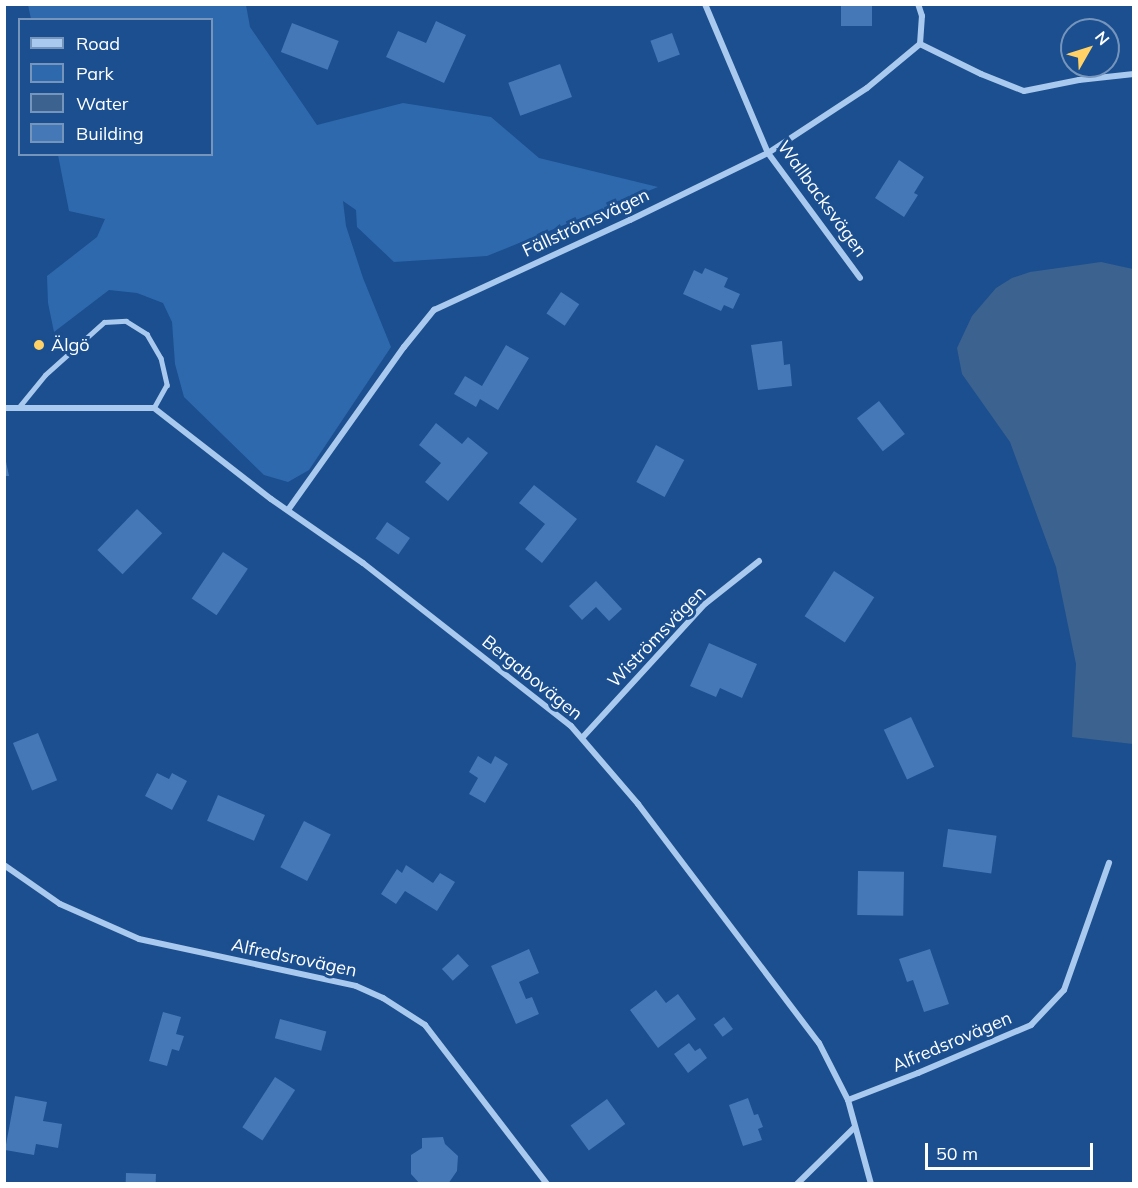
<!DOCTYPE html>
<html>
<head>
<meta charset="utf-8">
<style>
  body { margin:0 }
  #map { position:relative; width:1138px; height:1188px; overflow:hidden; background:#1b4f8f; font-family:Mulish,sans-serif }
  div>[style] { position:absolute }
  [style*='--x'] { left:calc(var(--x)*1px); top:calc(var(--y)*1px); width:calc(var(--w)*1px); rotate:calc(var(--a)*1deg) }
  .green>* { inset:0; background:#2e69ad }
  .water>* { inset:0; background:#3c6290 }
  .building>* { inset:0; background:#4478b7; transform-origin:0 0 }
  .service>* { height:4.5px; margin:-2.25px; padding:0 2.25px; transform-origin:2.25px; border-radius:2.25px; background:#a9c9ee }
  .minor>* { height:6px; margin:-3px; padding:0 3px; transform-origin:3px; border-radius:3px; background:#a9c9ee }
  .dots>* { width:16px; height:16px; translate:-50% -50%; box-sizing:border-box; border:3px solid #1b4f8f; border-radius:50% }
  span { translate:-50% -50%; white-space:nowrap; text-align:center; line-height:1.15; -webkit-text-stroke:6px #1b4f8f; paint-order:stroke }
  .street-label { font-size:18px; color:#fff }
  .poi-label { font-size:18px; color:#fff }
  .left { translate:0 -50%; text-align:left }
  .frame { position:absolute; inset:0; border:6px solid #fff; pointer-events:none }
  .legend { position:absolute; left:18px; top:18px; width:195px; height:138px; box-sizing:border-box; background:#1b4f8f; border:2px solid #7695bc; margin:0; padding:8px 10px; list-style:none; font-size:18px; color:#fff }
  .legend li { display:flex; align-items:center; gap:12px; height:30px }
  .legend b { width:30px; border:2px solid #7695bc }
  .north { position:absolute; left:1060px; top:18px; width:60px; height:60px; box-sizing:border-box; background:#1b4f8f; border:2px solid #7695bc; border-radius:50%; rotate:51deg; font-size:16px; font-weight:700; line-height:24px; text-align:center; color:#fff }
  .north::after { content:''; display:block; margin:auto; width:21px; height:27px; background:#ffd166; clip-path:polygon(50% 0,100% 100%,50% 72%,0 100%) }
  .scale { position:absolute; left:925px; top:1143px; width:168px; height:27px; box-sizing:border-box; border:3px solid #fff; border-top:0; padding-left:8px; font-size:18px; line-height:21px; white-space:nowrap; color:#fff; -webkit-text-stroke:4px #1b4f8f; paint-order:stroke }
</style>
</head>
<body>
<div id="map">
  <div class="green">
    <i style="clip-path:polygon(28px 5px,246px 5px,250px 27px,317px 125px,403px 103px,491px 117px,539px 158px,658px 187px,487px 256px,394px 262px,357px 227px,356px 210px,343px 201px,346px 226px,363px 278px,391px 347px,309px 470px,288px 482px,264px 475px,184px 397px,175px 364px,172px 322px,163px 303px,137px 293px,109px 290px,54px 332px,48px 303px,47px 276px,97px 237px,105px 219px,69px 211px,58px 155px,212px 154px,212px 20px,31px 19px)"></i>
  </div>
  <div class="water">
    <i style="clip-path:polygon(1101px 262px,1133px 269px,1133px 744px,1072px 737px,1076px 664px,1056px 567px,1010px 442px,962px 374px,957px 348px,972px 316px,996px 288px,1012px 278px,1030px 272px)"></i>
  </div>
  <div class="building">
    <i style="left:841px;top:4px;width:31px;height:22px"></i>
    <i style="clip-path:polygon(436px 21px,466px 35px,444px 83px,386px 57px,398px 31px,426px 43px)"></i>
    <i style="left:292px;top:23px;width:50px;height:31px;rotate:21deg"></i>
    <i style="left:672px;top:33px;width:23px;height:23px;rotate:70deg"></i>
    <i style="left:560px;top:64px;width:35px;height:55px;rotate:70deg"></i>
    <i style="clip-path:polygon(899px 160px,924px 177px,914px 193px,918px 195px,904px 217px,875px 198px)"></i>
    <i style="clip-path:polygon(705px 268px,728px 278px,724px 287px,740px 294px,733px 309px,724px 305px,721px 311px,683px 294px,694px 270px,702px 274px)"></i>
    <i style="left:561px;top:292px;width:22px;height:26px;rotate:34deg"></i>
    <i style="clip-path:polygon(782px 341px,784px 365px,790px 364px,792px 386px,758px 390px,751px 345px)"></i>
    <i style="clip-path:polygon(506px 345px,529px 358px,498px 410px,480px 399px,476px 407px,454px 394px,465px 376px,482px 386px)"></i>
    <i style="left:879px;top:401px;width:42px;height:28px;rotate:52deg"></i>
    <i style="clip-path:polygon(436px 423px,462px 444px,468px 437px,488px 453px,448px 501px,425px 482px,441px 463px,419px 445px)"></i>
    <i style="left:656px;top:445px;width:32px;height:42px;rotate:28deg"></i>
    <i style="clip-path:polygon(4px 452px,9px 476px,4px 476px)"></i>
    <i style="clip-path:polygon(534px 485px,577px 519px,542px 563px,525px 549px,545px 524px,519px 503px)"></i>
    <i style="left:137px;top:509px;width:35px;height:57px;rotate:44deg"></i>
    <i style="left:387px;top:522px;width:28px;height:20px;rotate:35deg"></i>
    <i style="left:223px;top:552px;width:30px;height:56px;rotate:34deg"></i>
    <i style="left:834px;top:571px;width:48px;height:54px;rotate:33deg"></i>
    <i style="clip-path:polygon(596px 581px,622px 609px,609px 621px,596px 607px,582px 620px,569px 606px)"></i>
    <i style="clip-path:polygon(709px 643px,757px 664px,742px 698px,720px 688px,716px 697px,690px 686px)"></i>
    <i style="left:911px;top:717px;width:55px;height:30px;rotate:65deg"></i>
    <i style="left:38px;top:733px;width:51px;height:27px;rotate:68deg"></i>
    <i style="clip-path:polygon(478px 756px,491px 764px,495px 756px,508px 764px,485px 803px,469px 794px,478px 778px,469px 772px)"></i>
    <i style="clip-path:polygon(157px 773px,169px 779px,172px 773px,187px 781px,172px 810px,145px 796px)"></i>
    <i style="left:218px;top:795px;width:51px;height:28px;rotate:23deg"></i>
    <i style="left:304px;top:821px;width:30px;height:52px;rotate:27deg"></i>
    <i style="left:948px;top:829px;width:49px;height:38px;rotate:8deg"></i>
    <i style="clip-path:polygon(406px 865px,433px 883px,440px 873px,455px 882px,437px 911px,405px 891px,396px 904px,381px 894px,397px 869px,402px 873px)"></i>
    <i style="left:858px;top:871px;width:46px;height:44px;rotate:1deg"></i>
    <i style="clip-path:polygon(529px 949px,539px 973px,519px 982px,526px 999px,532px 997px,539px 1014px,516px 1024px,491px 966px)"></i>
    <i style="clip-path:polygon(930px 949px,949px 1004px,924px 1012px,913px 980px,907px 982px,899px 959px)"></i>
    <i style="left:458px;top:954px;width:16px;height:22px;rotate:47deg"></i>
    <i style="clip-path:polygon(656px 990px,666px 1003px,678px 994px,696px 1019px,658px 1048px,630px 1010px)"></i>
    <i style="clip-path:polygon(163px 1012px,181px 1017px,176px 1034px,184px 1036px,179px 1051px,172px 1049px,167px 1066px,149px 1061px)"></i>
    <i style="left:724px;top:1017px;width:15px;height:13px;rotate:53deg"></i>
    <i style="left:280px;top:1019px;width:48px;height:20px;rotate:15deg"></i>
    <i style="clip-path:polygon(689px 1043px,695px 1051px,700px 1048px,707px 1058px,688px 1073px,674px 1054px)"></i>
    <i style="left:275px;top:1077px;width:24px;height:60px;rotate:33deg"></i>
    <i style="clip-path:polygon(15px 1096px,47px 1102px,43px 1121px,62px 1124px,58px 1148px,36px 1144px,34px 1155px,5px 1150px)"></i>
    <i style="clip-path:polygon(748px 1098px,754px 1115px,758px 1114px,763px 1127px,758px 1129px,762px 1140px,743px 1146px,729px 1105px)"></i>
    <i style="left:607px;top:1099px;width:31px;height:45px;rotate:54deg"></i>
    <i style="clip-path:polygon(443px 1137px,445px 1144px,458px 1156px,457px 1171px,448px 1184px,420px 1184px,411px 1174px,411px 1155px,422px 1148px,422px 1138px)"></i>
    <i style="left:126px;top:1173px;width:30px;height:11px;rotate:2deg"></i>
  </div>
  <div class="service">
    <i style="--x:19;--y:407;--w:41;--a:-50.9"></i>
    <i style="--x:45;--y:375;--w:79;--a:-41.9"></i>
    <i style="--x:104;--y:322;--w:22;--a:-3"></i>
    <i style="--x:126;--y:321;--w:25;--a:32"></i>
    <i style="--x:147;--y:334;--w:28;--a:60"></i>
    <i style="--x:161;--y:358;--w:28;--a:77"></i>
    <i style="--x:167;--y:385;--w:26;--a:119"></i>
  </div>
  <div class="minor">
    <i style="--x:705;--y:4;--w:162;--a:67.1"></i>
    <i style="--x:768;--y:153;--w:155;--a:53.6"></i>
    <i style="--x:920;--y:44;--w:68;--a:26.2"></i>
    <i style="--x:981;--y:74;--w:46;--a:21.6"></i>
    <i style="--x:1024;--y:91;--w:56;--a:-11.3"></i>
    <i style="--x:1079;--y:80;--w:55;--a:-6.2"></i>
    <i style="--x:4;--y:408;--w:150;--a:0"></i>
    <i style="--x:154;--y:408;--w:148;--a:37.9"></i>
    <i style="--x:271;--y:499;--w:112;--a:34.8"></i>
    <i style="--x:363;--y:563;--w:264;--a:38.1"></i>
    <i style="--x:571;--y:726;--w:103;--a:49.3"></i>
    <i style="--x:638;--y:804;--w:300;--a:52.9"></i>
    <i style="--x:819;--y:1043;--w:64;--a:63"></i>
    <i style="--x:848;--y:1100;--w:87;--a:74.7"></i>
    <i style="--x:288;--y:510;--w:200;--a:-54.6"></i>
    <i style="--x:404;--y:347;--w:48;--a:-51"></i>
    <i style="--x:434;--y:310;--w:216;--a:-24.7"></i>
    <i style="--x:630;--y:220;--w:153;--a:-25.9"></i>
    <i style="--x:768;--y:153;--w:118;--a:-33.3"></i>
    <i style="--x:867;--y:88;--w:69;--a:-39.7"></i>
    <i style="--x:920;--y:44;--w:28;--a:-86"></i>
    <i style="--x:922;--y:16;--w:13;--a:-108"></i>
    <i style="--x:582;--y:738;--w:182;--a:-47.5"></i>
    <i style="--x:705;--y:604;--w:69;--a:-38.5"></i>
    <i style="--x:4;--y:865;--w:68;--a:34.9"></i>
    <i style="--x:60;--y:904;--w:86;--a:23.9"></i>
    <i style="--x:139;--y:939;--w:222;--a:12.2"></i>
    <i style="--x:356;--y:986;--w:30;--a:24"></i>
    <i style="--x:383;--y:998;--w:50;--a:32.7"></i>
    <i style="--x:425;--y:1025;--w:200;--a:52.5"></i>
    <i style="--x:848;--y:1100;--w:75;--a:-21.1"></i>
    <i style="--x:918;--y:1073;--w:123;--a:-23"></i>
    <i style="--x:1031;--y:1025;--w:48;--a:-46.7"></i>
    <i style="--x:1064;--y:990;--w:135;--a:-70.5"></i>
    <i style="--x:797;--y:1184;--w:81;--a:-44.5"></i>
  </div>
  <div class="dots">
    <i style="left:39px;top:345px;background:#ffd166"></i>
  </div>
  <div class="street-label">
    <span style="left:822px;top:199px;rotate:54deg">Wallbacksvägen</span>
    <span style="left:586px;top:223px;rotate:-25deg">Fällströmsvägen</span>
    <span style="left:657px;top:637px;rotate:-46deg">Wiströmsvägen</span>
    <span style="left:532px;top:678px;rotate:39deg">Bergabovägen</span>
    <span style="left:294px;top:958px;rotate:12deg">Alfredsrovägen</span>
    <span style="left:952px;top:1042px;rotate:-23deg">Alfredsrovägen</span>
  </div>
  <div class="poi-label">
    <span class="left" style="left:51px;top:345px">Älgö</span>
  </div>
  <div class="frame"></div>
  <ul class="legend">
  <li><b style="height:8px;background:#a9c9ee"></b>Road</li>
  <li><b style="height:16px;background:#2e69ad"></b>Park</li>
  <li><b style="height:16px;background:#3c6290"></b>Water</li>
  <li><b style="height:16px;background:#4478b7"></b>Building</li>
  </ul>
  <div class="north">N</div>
  <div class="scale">50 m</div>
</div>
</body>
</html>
